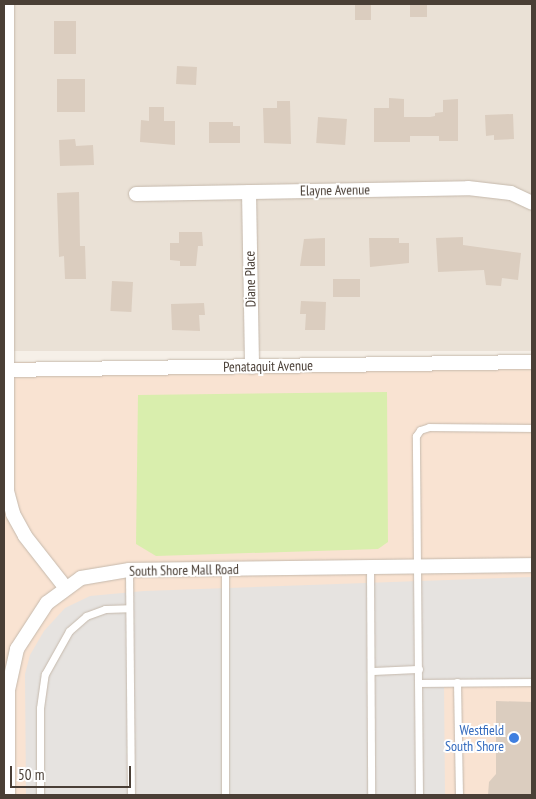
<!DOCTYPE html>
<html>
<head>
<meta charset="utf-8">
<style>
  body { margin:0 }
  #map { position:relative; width:536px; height:799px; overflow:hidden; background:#f6f0e8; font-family:"PT Sans Narrow",sans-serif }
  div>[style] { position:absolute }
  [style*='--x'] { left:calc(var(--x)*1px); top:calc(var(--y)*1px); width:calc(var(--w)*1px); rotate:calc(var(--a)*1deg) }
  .residential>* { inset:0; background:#eae1d6; transform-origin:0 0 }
  .commercial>* { inset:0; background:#f9e3d2; transform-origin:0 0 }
  .green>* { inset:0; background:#d9eead }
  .parking>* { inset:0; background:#e6e3e0 }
  .building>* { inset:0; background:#dbcdbf; transform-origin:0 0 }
  .roads { filter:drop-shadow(0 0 1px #c5b9ac) drop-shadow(0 0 1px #c5b9ac) }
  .service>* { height:7px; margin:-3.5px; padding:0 3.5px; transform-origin:3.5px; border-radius:3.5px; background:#fff }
  .minor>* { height:14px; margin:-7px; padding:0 7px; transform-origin:7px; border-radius:7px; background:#fff }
  .dots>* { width:14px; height:14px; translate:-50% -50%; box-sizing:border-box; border:2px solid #fff; border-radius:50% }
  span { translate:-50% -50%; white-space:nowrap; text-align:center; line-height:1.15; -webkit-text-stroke:4px #fff; paint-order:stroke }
  .street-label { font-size:14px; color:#4a3f36 }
  .shop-label { font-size:14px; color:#366cbe }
  .right { translate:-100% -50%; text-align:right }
  .frame { position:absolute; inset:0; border:5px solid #4a3f36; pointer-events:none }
  .scale { position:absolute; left:10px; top:766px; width:121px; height:22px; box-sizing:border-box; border:2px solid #4a3f36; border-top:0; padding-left:6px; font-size:15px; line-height:18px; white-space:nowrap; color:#4a3f36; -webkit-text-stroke:4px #fff; paint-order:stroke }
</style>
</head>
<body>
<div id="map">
  <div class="residential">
    <i style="left:4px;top:4px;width:528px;height:347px"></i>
  </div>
  <div class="commercial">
    <i style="left:532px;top:362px;width:433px;height:528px;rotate:90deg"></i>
  </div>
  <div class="green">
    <i style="clip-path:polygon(387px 392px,388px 542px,378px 549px,156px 556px,136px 544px,138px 395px)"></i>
  </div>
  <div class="parking">
    <i style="clip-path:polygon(532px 577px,532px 682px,444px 682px,445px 795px,26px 795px,25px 674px,30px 655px,44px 631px,65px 608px,90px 596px,144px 591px)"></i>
  </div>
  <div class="building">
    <i style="left:355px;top:4px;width:16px;height:16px"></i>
    <i style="left:410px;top:4px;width:17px;height:13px"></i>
    <i style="left:54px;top:21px;width:22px;height:33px"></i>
    <i style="left:177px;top:66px;width:20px;height:18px;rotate:3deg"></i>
    <i style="left:57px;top:79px;width:28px;height:33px"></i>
    <i style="clip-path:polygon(389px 98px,404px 99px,404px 117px,430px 117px,435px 116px,435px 113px,443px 112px,443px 100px,458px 99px,458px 141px,439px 141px,439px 136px,410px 136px,410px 142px,374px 142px,374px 108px,389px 108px)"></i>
    <i style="clip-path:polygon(277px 101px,290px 101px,291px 144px,264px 143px,263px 108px,277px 108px)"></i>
    <i style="clip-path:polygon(149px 107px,164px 107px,164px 121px,175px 121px,175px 145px,140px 142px,141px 120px,149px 121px)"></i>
    <i style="clip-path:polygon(513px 114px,514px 139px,494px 140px,494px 135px,486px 136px,485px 115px)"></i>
    <i style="left:318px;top:117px;width:29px;height:26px;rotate:4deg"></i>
    <i style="clip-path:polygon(209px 122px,233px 122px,233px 126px,240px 126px,240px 143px,209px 143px)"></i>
    <i style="clip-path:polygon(75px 139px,76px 146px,93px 145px,94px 165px,60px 166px,59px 140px)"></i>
    <i style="clip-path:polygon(79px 192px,80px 246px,85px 246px,86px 279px,65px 279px,64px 256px,59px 257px,57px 193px)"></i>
    <i style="clip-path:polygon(179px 232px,202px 232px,203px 246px,198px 246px,196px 266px,180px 266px,180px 261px,170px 260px,170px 243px,179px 243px)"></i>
    <i style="clip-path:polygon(463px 237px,463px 245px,521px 253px,518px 280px,502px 278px,501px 286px,486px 285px,484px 270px,438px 272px,436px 238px)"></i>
    <i style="clip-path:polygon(325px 238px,325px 266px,300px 266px,304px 239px)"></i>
    <i style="clip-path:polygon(369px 238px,399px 238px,399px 243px,409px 243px,409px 263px,370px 267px)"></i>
    <i style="left:333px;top:279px;width:27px;height:18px"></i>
    <i style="left:112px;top:281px;width:21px;height:30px;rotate:3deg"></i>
    <i style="clip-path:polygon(301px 301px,326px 302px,325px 330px,305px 330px,306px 314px,300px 314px)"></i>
    <i style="clip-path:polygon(204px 303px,205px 315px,199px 315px,200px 331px,172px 330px,171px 304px)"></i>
    <i style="clip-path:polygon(496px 701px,532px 702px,532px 795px,488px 795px,489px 782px,496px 774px)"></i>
  </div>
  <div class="roads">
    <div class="service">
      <i style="--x:370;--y:567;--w:228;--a:89.7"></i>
      <i style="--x:225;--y:569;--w:226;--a:90"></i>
      <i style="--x:129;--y:570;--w:225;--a:89.5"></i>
      <i style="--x:371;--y:671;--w:48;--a:-2.4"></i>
      <i style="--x:457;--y:682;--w:113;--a:89"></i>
      <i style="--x:420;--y:683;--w:112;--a:-0.5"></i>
      <i style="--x:40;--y:795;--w:87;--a:-90"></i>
      <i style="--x:40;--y:708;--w:34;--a:-82"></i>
      <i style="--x:45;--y:674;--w:49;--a:-60.8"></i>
      <i style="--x:69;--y:631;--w:23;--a:-41"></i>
      <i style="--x:86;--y:616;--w:20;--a:-20"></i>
      <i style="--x:105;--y:609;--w:24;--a:-2"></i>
      <i style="--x:419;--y:795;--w:359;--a:-90.5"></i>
      <i style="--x:416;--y:436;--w:7;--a:-56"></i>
      <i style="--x:420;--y:430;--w:9;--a:-18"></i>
      <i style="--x:429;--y:427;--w:103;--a:0.6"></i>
    </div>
    <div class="minor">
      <i style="--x:7;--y:4;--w:487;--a:90"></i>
      <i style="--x:7;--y:491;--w:24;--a:75"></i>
      <i style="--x:13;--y:514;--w:25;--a:61"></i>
      <i style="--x:25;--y:536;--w:65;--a:51.9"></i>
      <i style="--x:249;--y:192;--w:175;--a:89"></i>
      <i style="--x:136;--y:194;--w:332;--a:-1"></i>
      <i style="--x:468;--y:188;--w:43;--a:6.6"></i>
      <i style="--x:511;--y:193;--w:23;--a:25"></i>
      <i style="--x:4;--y:370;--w:528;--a:-0.87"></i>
      <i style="--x:8;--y:795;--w:105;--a:-90"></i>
      <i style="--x:8;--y:690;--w:42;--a:-77.6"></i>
      <i style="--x:17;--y:649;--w:55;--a:-56.9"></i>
      <i style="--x:47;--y:603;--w:42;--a:-36.3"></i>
      <i style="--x:81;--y:578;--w:49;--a:-9.5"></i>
      <i style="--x:129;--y:570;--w:403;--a:-0.7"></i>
    </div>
  </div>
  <div class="dots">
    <i style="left:514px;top:738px;background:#3f7fe0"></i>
  </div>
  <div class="street-label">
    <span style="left:335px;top:190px;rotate:-1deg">Elayne Avenue</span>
    <span style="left:250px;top:279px;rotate:-91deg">Diane Place</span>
    <span style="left:268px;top:366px;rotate:-1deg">Penataquit Avenue</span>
    <span style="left:184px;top:570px;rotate:-1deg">South Shore Mall Road</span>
  </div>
  <div class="shop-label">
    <span class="right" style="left:504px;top:738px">Westfield<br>South Shore</span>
  </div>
  <div class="frame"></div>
  <div class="scale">50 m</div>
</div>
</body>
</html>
